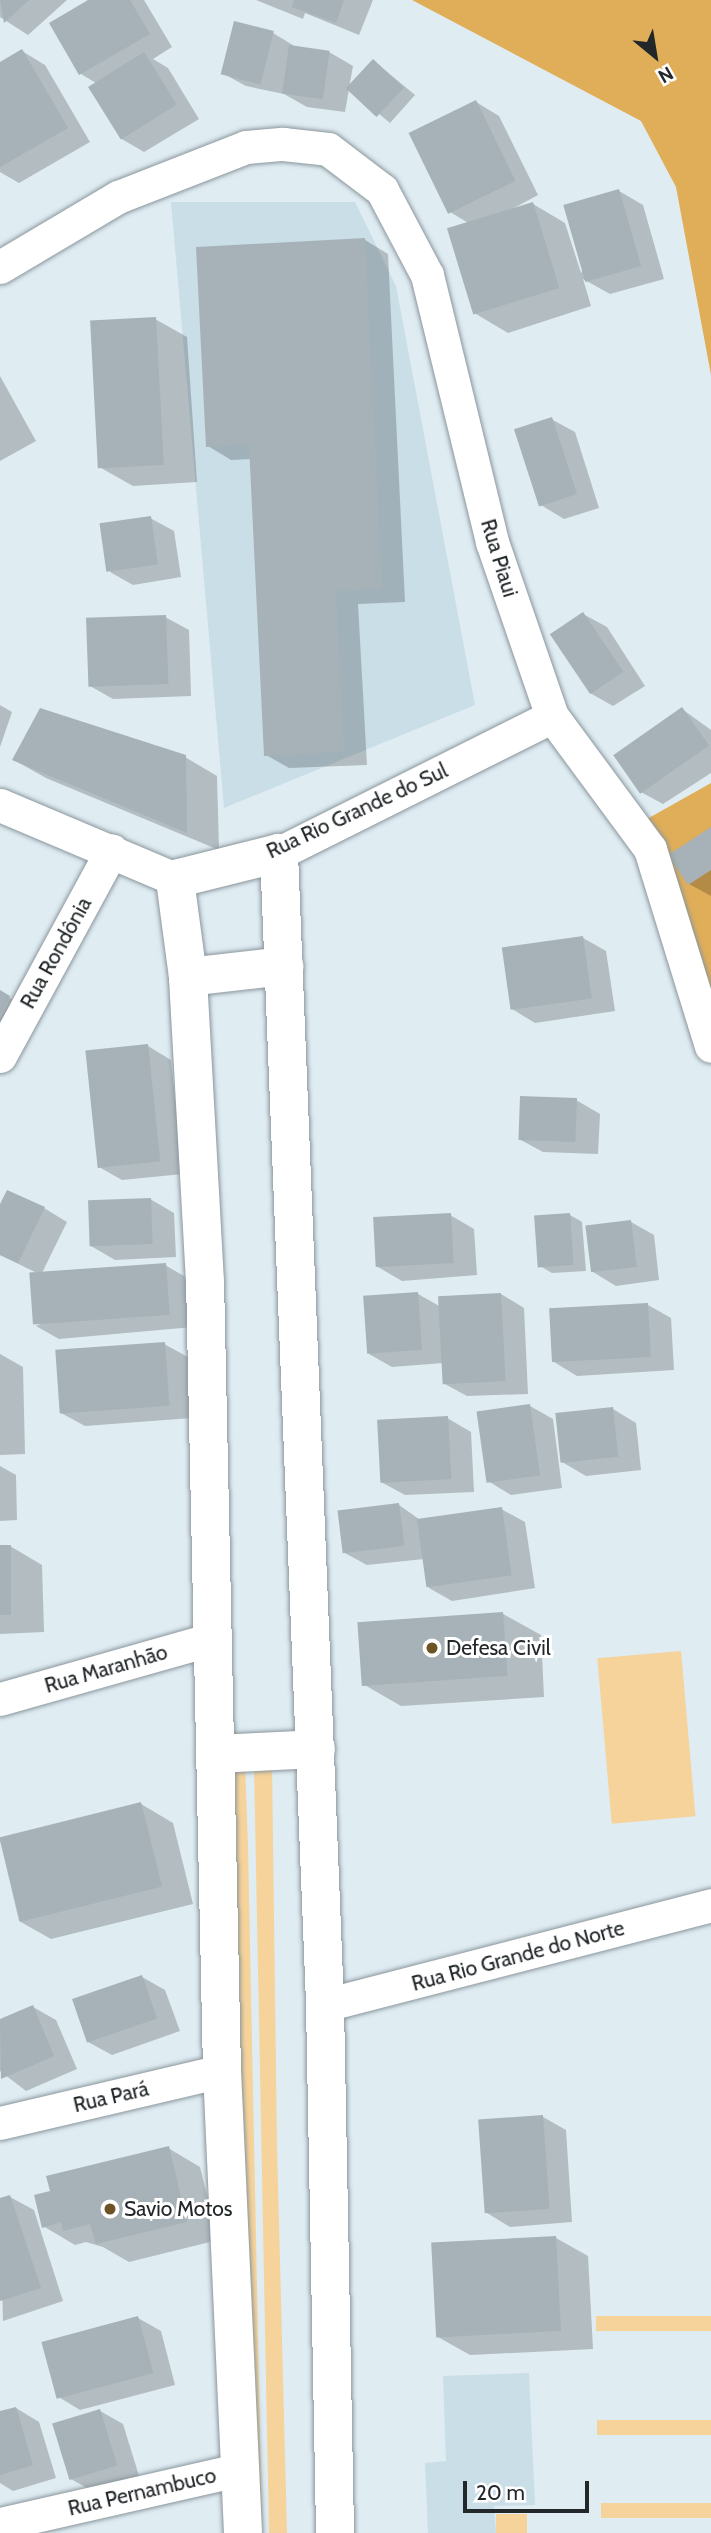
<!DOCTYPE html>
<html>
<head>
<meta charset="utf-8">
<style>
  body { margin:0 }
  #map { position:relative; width:711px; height:2533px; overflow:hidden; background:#dfecf2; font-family:Cabin,sans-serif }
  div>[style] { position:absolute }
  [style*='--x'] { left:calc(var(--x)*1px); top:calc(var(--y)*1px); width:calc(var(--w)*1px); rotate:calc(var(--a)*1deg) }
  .built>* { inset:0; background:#cadee8 }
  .green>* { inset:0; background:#f6d39a; transform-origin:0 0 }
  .forest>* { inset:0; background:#e0ae59 }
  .shadow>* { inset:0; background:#0003 }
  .building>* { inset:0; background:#a6b2b7; transform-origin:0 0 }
  .roads { filter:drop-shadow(0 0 2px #8a969c) drop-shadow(0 0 2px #8a969c) }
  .street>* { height:33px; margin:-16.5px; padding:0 16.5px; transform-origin:16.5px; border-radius:16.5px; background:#fff }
  .secondary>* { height:38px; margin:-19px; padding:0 19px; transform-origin:19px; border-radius:19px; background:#fff }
  .dots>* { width:19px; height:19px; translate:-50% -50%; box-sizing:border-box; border:4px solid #fff; border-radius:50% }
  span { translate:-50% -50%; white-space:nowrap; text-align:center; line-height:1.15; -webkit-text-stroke:6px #fff; paint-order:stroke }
  .street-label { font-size:21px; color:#222729 }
  .poi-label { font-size:21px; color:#222729 }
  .left { translate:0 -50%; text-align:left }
  .north { position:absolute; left:620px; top:21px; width:70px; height:70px; -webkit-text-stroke:5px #fff; paint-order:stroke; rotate:150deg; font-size:19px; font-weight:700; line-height:28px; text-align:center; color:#222729 }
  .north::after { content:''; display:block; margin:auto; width:24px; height:32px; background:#222729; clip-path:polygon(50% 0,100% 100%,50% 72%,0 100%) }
  .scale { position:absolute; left:463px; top:2481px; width:126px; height:32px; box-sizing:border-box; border:4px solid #222729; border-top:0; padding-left:9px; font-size:21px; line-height:24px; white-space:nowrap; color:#222729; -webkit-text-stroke:5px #fff; paint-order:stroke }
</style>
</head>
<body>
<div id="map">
  <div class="built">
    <i style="clip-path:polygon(171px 202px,355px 202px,396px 286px,475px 705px,224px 808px)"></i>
    <i style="clip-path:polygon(529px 2373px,535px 2505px,494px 2506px,496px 2533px,428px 2533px,425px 2463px,446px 2461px,443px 2376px)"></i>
  </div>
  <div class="green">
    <i style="left:681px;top:1651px;width:166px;height:84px;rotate:85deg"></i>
    <i style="clip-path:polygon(272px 1763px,277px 2146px,287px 2533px,269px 2533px,254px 1765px)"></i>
    <i style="clip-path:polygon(245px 1765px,248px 1846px,262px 2533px,247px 2533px,229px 1768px)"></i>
    <i style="left:711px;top:2316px;width:15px;height:115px;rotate:90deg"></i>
    <i style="left:711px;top:2420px;width:15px;height:114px;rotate:90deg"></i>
    <i style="left:711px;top:2503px;width:15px;height:110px;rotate:90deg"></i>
    <i style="left:527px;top:2514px;width:19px;height:31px;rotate:90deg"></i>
  </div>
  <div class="forest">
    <i style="clip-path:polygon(412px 0,711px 0,711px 375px,676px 187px,641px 121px)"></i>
    <i style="clip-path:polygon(711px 783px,711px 1003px,647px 819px)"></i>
  </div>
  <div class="shadow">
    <i style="clip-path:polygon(0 0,67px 0,28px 35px,0 17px)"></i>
    <i style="clip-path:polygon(91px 0,144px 0,172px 47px,153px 59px,168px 68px,199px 119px,144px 152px,120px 138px,96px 83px,81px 74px)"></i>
    <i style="clip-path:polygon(256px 0,373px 0,359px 35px,305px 13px,303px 19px)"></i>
    <i style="clip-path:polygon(273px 33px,296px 47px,329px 52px,353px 66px,349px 88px,374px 61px,415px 95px,390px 123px,349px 89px,345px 112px,307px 107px,284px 94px,246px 86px,222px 73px)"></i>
    <i style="clip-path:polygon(22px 51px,45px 65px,90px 142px,19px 183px,0 172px,0 64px)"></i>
    <i style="clip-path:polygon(476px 102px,499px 116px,538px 195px,505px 213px,533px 204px,565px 223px,581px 273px,619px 191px,643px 205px,664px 279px,610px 294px,583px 279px,591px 306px,508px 333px,476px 314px,470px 224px,450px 212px)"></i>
    <i style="clip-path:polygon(365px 240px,388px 254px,405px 602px,358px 604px,367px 765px,289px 768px,266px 755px,251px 459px,231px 460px,208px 446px)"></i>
    <i style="clip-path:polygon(155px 319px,187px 337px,197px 482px,133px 486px,101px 468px)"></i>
    <i style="clip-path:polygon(0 376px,36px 441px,0 461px)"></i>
    <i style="clip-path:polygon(551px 419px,575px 432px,599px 508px,564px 519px,541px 505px)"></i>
    <i style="clip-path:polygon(150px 518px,174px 531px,181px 577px,133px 585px,110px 572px)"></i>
    <i style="clip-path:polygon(583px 614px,607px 627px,645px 686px,613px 706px,590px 693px)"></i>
    <i style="clip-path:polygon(165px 617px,189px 630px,191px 696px,113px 699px,90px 686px)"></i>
    <i style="clip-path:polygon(0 705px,12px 712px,0 747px)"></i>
    <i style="clip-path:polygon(682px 709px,711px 730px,711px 773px,663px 804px,639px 791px)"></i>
    <i style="clip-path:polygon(185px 757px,217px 776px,219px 850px,46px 778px,14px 760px)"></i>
    <i style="clip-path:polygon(711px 829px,711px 896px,689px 884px)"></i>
    <i style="clip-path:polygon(583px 938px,606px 951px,615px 1011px,535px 1023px,512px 1009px)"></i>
    <i style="clip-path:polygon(0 992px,32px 1011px,0 1031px)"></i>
    <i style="clip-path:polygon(148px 1046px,171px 1060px,183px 1174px,122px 1180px,99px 1167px)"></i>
    <i style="clip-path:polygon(576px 1100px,600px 1114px,598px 1154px,543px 1152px,519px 1139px)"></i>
    <i style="clip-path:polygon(150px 1199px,174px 1213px,176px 1257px,115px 1260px,91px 1246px)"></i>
    <i style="clip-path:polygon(0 1208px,44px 1208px,67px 1222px,41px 1275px,0 1255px)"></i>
    <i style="clip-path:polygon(450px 1215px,474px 1229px,477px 1275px,402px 1281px,378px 1267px)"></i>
    <i style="clip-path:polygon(570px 1215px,582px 1222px,586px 1271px,552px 1273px,540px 1266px)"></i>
    <i style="clip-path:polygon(631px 1222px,654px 1235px,659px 1280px,616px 1286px,593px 1272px)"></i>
    <i style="clip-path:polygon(165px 1265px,189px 1279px,193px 1327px,59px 1339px,36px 1326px)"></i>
    <i style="clip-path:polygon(418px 1294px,441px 1307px,501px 1294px,524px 1308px,528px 1394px,467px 1396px,443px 1383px,443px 1363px,392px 1367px,369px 1354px)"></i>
    <i style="clip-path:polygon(648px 1305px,671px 1318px,674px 1370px,577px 1376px,554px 1362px)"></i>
    <i style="clip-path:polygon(164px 1344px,188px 1357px,192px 1418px,85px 1426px,61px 1413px)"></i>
    <i style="clip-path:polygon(0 1354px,23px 1367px,25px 1454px,0 1455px)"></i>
    <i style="clip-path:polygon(530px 1406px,553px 1419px,562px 1488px,511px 1495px,488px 1481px)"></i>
    <i style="clip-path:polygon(613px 1409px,636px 1423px,641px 1470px,586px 1476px,562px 1462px)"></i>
    <i style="clip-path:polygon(447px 1418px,471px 1432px,474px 1492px,405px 1495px,381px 1482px)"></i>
    <i style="clip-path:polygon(0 1466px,16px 1475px,17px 1520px,0 1521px)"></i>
    <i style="clip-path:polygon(399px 1505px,423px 1522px,501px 1509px,525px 1522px,535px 1588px,452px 1601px,429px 1588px,424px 1559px,367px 1565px,343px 1552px)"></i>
    <i style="clip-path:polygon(10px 1546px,42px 1565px,44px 1632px,0 1634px,0 1547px)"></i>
    <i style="clip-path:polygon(503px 1614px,541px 1635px,544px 1697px,401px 1706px,363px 1684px)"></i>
    <i style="clip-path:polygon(141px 1804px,173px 1823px,193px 1904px,51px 1939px,19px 1921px,0 1840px)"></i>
    <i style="clip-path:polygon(142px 1977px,165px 1990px,180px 2031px,112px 2055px,88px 2042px)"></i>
    <i style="clip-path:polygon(33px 2007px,56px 2020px,77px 2069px,26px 2091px,0 2071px,0 2021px)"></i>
    <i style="clip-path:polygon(543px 2117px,566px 2130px,572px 2222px,510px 2227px,487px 2213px)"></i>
    <i style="clip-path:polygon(168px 2148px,200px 2167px,218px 2240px,129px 2262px,103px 2247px,86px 2242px,75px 2245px,43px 2226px)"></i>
    <i style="clip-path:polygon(10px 2197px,34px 2210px,63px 2301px,3px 2321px,0 2200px)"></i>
    <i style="clip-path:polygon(556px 2238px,588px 2256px,593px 2349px,470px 2355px,438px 2337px)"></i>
    <i style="clip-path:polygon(138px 2318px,161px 2331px,175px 2385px,80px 2410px,57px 2396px)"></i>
    <i style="clip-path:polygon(16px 2408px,39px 2422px,56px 2478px,13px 2491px,0 2483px,0 2413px)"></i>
    <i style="clip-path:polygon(100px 2411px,123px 2424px,140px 2479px,94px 2492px,71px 2479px)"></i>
  </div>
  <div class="building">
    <i style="clip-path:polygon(0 0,29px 0,4px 23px)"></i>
    <i style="clip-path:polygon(88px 0,130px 0,150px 34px,79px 75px,49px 23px)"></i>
    <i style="clip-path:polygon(294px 0,344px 0,336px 23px,292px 7px)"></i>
    <i style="left:234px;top:21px;width:41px;height:55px;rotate:14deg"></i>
    <i style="left:289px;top:45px;width:41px;height:49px;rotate:8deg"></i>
    <i style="clip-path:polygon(22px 49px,68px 128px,0 167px,0 62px)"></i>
    <i style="left:144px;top:52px;width:62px;height:66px;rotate:58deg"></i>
    <i style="left:373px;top:59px;width:42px;height:40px;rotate:43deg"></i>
    <i style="left:476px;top:100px;width:90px;height:75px;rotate:64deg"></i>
    <i style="left:619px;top:189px;width:80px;height:58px;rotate:74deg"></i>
    <i style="left:533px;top:202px;width:90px;height:90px;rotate:73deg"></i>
    <i style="clip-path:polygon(365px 238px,382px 589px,336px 591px,344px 752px,264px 756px,249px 445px,206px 447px,196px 247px)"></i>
    <i style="left:156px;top:317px;width:148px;height:66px;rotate:87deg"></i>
    <i style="left:552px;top:417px;width:81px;height:40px;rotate:72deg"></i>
    <i style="left:151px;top:516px;width:49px;height:52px;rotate:82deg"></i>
    <i style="left:583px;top:612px;width:72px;height:40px;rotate:56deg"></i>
    <i style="left:166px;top:615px;width:69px;height:80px;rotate:88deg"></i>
    <i style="left:682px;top:707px;width:47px;height:84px;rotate:55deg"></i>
    <i style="clip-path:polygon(40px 708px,186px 755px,187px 833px,12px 760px)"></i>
    <i style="clip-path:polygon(711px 827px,711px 870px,688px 885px,668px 855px)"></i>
    <i style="left:583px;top:936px;width:63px;height:82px;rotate:82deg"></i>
    <i style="clip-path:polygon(0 990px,10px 996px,0 1014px)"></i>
    <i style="left:148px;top:1044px;width:118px;height:63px;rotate:84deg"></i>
    <i style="left:520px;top:1096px;width:57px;height:44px;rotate:2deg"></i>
    <i style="clip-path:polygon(7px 1190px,45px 1207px,18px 1263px,0 1255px,0 1204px)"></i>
    <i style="left:151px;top:1198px;width:46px;height:63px;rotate:88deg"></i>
    <i style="left:451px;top:1213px;width:50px;height:78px;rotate:87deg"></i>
    <i style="left:570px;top:1213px;width:52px;height:36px;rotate:86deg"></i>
    <i style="left:631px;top:1220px;width:47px;height:46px;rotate:83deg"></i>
    <i style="left:166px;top:1263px;width:52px;height:137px;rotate:86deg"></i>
    <i style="left:418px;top:1292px;width:58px;height:55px;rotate:86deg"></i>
    <i style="left:501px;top:1293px;width:88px;height:63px;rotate:87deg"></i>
    <i style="left:648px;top:1303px;width:54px;height:99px;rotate:87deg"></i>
    <i style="left:165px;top:1342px;width:64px;height:110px;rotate:86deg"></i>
    <i style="left:530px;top:1404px;width:72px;height:54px;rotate:82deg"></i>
    <i style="left:613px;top:1407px;width:50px;height:58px;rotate:84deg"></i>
    <i style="left:448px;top:1416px;width:63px;height:71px;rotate:87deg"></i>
    <i style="left:399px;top:1503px;width:43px;height:62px;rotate:83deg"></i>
    <i style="left:502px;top:1507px;width:69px;height:86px;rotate:82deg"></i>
    <i style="left:0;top:1545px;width:11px;height:70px"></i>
    <i style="left:503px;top:1612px;width:64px;height:146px;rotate:86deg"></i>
    <i style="left:141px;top:1802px;width:87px;height:146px;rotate:76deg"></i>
    <i style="left:142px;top:1975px;width:46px;height:74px;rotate:71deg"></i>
    <i style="clip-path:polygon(33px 2005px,54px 2056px,1px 2079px,0 2019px)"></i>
    <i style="left:543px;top:2115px;width:94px;height:65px;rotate:86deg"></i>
    <i style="clip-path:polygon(169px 2146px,187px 2222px,96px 2244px,90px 2224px,63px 2231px,61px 2222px,42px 2228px,34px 2195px,50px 2191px,46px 2176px)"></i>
    <i style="clip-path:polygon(10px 2195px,41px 2288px,0 2301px,0 2198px)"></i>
    <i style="left:556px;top:2236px;width:95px;height:125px;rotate:87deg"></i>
    <i style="left:138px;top:2316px;width:59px;height:100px;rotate:75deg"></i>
    <i style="clip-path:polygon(16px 2407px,33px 2465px,0 2475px,0 2411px)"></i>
    <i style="left:100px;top:2409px;width:59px;height:50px;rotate:73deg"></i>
  </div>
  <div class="roads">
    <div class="street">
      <i style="--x:0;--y:267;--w:137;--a:-30.7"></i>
      <i style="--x:118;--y:197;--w:137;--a:-21.3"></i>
      <i style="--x:246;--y:147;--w:37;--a:-5"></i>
      <i style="--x:283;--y:144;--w:45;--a:6.3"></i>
      <i style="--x:328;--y:149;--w:68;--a:37.2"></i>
      <i style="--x:382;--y:190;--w:96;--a:62.1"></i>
      <i style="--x:427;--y:275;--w:275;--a:76.3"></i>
      <i style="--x:492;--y:542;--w:184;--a:71"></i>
      <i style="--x:552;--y:716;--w:165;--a:53.6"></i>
      <i style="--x:650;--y:849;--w:206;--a:72.8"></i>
      <i style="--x:0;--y:805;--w:190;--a:22.9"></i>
      <i style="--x:279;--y:853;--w:305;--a:-26.6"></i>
      <i style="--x:0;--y:1056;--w:234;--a:-61.5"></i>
      <i style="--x:0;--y:1699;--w:220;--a:-15.8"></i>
      <i style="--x:325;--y:2005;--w:399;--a:-14.5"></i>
      <i style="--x:0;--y:2123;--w:228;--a:-13.2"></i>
      <i style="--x:0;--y:2524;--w:248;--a:-12.8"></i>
    </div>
    <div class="secondary">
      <i style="--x:188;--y:977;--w:97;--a:-6.5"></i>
      <i style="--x:215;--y:1754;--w:101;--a:-2.8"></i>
      <i style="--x:243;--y:2533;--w:462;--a:-92.6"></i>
      <i style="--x:222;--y:2071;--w:789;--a:-91.23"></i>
      <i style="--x:205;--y:1282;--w:305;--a:-93.2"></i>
      <i style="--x:188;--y:977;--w:99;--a:-97.6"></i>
      <i style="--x:175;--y:879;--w:107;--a:-14"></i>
      <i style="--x:279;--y:853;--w:1153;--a:87.71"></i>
      <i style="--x:325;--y:2005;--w:528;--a:88.91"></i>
    </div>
  </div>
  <div class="dots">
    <i style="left:432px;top:1648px;background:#6d5224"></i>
    <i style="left:110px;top:2209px;background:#6d5224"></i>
  </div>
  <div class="street-label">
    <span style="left:499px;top:558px;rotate:73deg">Rua Piaui</span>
    <span style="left:357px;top:811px;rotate:-25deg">Rua Rio Grande do Sul</span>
    <span style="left:56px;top:953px;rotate:-61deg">Rua Rondônia</span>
    <span style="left:106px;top:1669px;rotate:-16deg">Rua Maranhão</span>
    <span style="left:518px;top:1956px;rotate:-15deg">Rua Rio Grande do Norte</span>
    <span style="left:111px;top:2097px;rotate:-13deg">Rua Pará</span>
    <span style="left:142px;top:2492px;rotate:-13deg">Rua Pernambuco</span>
  </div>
  <div class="poi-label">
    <span class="left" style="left:446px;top:1648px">Defesa Civil</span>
    <span class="left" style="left:124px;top:2209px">Savio Motos</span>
  </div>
  <div class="north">N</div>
  <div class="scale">20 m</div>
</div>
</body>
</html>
